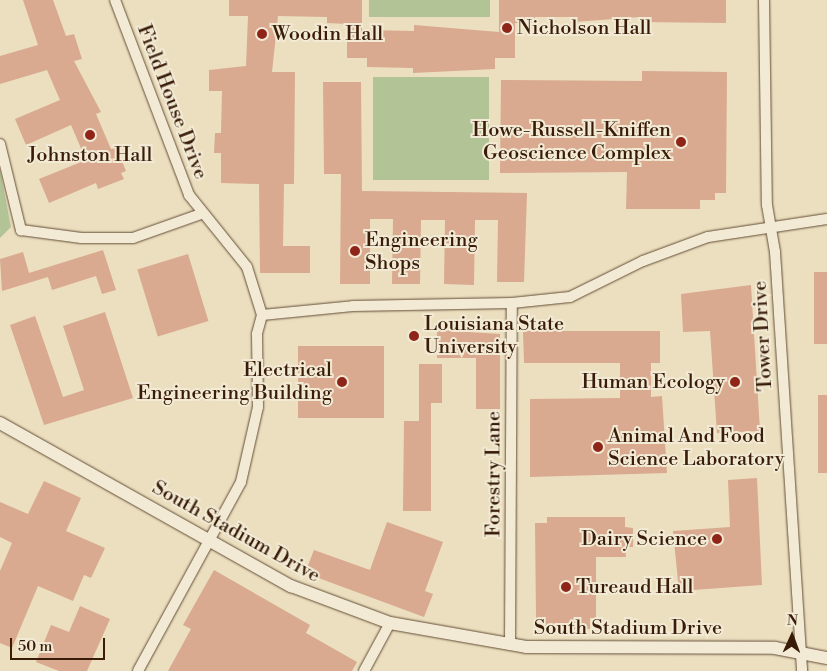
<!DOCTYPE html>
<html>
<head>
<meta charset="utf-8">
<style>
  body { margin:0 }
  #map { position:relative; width:827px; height:671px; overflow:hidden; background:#ebdfbf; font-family:"Libre Bodoni",serif }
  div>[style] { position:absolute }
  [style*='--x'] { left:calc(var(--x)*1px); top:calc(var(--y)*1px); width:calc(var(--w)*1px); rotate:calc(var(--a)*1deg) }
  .green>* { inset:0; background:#b2c396; transform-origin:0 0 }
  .building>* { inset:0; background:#d9a990; transform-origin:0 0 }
  .roads { filter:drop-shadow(0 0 1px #654d36) drop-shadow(0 0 1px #654d36) }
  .minor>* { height:10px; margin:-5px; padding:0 5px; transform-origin:5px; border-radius:5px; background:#f2ead5 }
  .tertiary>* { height:12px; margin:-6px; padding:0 6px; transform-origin:6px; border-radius:6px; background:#f2ead5 }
  .dots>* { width:14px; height:14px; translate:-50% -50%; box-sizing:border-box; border:2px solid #f2ead5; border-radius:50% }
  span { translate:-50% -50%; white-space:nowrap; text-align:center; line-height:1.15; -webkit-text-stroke:4px #f2ead5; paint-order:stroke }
  .poi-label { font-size:20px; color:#381c08 }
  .left { translate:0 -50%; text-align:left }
  .right { translate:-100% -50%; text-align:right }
  .street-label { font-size:20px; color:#381c08 }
  .north { position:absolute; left:767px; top:611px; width:50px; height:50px; -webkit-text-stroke:4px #f2ead5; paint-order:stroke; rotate:2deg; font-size:14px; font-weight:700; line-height:20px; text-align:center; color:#381c08 }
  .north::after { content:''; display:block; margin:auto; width:18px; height:22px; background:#381c08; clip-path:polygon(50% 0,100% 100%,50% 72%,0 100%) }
  .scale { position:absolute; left:10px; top:638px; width:95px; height:22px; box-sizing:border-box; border:2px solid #381c08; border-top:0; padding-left:6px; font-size:15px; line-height:18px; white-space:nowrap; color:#381c08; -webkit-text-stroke:4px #f2ead5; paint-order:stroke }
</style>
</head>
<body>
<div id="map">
  <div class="green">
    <i style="left:369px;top:0;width:121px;height:17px"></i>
    <i style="left:373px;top:77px;width:116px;height:103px"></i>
    <i style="clip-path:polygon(0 170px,11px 227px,0 238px)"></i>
  </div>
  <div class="building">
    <i style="clip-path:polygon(23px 0,53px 0,66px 36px,74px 34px,82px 59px,74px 61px,101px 112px,96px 114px,111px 149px,116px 147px,126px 171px,121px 173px,124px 179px,98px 189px,96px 183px,49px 203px,39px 179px,86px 160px,71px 125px,26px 145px,15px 119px,60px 100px,47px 70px,0 84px,0 56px,38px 45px)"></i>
    <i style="clip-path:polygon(229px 0,362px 0,362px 30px,414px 31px,414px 25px,499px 32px,499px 0,726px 0,726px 23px,640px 22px,640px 17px,574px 22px,574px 17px,535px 17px,535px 24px,515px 23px,515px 58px,495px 58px,495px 69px,413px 73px,413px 68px,367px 67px,367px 58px,347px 58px,347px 24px,327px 23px,327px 17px,278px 16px,272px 72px,295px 72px,294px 184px,284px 184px,283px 246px,310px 246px,310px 273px,260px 273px,259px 184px,221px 183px,221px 153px,214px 153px,215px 133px,221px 133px,222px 91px,209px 91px,209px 70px,246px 66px,248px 16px,229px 16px)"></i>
    <i style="clip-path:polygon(642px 71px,727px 72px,726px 193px,715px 193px,715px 200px,700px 200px,700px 209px,626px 209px,627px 172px,500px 173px,501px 80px,642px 81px)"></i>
    <i style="clip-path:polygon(323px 82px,361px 82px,362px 191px,527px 193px,524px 282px,497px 282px,498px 220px,475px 220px,474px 285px,444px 284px,445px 220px,421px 220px,420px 284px,392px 284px,393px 219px,370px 219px,370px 284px,340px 284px,341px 174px,324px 174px)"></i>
    <i style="clip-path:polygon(103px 250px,116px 290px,102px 294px,96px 276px,52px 290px,48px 277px,2px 291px,0 259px,23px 252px,29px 273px)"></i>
    <i style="left:188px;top:254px;width:70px;height:53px;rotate:73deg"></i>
    <i style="left:814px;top:272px;width:13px;height:72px"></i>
    <i style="clip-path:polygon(751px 285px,760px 431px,717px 433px,710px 331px,683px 332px,681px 294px)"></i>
    <i style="clip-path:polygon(105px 312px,133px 398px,44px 425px,10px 325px,35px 316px,63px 397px,84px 390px,63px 326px)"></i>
    <i style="clip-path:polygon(437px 330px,500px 334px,500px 409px,476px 409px,476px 358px,437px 358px)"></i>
    <i style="clip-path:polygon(523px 331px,660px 331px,660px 363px,651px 363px,651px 397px,662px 396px,667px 473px,530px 477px,530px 399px,620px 398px,620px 363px,524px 363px)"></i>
    <i style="left:298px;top:346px;width:86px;height:72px"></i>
    <i style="clip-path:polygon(419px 364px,442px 364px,442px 403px,431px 403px,431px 511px,403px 511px,404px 421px,419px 421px)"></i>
    <i style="left:818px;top:395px;width:9px;height:78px"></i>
    <i style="clip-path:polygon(757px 478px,762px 585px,679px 591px,673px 531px,730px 527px,728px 480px)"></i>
    <i style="clip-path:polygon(44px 481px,81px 498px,66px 531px,105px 548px,91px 578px,84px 575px,73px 601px,38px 586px,12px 648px,0 643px,0 571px,12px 543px,0 537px,0 502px,28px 514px)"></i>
    <i style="clip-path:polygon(547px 517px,625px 517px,625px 527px,633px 528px,633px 547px,625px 547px,626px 557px,596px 557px,596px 618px,590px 618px,590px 629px,541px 629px,541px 618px,536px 618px,535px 523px,547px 523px)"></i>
    <i style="clip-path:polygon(387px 522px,443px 542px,425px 591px,433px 594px,424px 617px,305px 573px,314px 550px,370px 570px)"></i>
    <i style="clip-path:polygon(214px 570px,310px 625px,306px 633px,357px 662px,352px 671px,168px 671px,191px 629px,183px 625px)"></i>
    <i style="clip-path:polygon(80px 606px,110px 619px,87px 671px,59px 671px,36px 662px,51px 625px,69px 632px)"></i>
  </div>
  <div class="roads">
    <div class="minor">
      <i style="--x:115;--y:0;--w:209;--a:69.2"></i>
      <i style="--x:189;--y:195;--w:92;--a:51.1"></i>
      <i style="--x:247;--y:267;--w:50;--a:72.6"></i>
      <i style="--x:262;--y:315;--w:20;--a:105"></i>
      <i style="--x:257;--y:334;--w:73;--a:89.2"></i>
      <i style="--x:258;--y:407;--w:77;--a:102.8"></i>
      <i style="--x:241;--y:482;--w:215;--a:118.6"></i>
      <i style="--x:764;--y:0;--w:205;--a:89.2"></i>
      <i style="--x:767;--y:205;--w:48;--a:80.3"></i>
      <i style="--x:775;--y:252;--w:420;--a:86.3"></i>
      <i style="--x:0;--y:144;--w:89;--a:76.3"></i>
      <i style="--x:21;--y:230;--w:61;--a:7.6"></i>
      <i style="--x:81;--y:238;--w:52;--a:0"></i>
      <i style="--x:133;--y:238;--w:72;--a:-19.4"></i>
      <i style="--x:262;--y:315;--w:91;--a:-5.6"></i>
      <i style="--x:353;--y:306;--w:159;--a:-1.1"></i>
      <i style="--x:512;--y:303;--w:58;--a:-5.9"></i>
      <i style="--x:570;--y:297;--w:81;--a:-26.3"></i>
      <i style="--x:643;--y:261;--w:69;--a:-20.3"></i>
      <i style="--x:708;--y:237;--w:120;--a:-8.6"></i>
      <i style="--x:510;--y:645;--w:342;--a:-89.7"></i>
      <i style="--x:364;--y:671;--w:55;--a:-61.6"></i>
    </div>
    <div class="tertiary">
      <i style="--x:0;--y:423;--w:334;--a:29.3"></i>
      <i style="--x:291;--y:586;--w:106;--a:20.5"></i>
      <i style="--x:390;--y:623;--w:138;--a:10"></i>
      <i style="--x:526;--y:647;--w:249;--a:0.2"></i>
      <i style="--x:775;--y:648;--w:53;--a:10.9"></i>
    </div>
  </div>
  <div class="dots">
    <i style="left:507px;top:28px;background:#8f2418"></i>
    <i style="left:262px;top:34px;background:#8f2418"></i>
    <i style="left:90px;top:135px;background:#8f2418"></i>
    <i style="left:681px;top:142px;background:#8f2418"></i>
    <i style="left:355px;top:251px;background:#8f2418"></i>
    <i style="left:414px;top:336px;background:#8f2418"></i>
    <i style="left:342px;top:382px;background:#8f2418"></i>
    <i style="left:735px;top:382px;background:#8f2418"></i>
    <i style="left:598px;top:447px;background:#8f2418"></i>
    <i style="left:717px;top:539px;background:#8f2418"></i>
    <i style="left:566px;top:587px;background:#8f2418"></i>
  </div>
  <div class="poi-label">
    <span class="left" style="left:517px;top:28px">Nicholson Hall</span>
    <span class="left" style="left:272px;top:34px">Woodin Hall</span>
    <span class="right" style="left:671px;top:142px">Howe-Russell-Kniffen<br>Geoscience Complex</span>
    <span style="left:90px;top:155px">Johnston Hall</span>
    <span class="left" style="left:365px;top:252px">Engineering<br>Shops</span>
    <span class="left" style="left:424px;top:336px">Louisiana State<br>University</span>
    <span class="right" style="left:332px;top:382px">Electrical<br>Engineering Building</span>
    <span class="right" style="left:725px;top:382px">Human Ecology</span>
    <span class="left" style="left:608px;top:448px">Animal And Food<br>Science Laboratory</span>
    <span class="right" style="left:707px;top:539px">Dairy Science</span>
    <span class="left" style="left:576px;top:587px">Tureaud Hall</span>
  </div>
  <div class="street-label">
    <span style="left:172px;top:102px;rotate:69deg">Field House Drive</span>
    <span style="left:763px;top:336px;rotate:-93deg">Tower Drive</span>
    <span style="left:494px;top:474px;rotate:-90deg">Forestry Lane</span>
    <span style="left:236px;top:532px;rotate:29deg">South Stadium Drive</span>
    <span style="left:628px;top:628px">South Stadium Drive</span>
  </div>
  <div class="north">N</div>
  <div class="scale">50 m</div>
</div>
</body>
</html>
